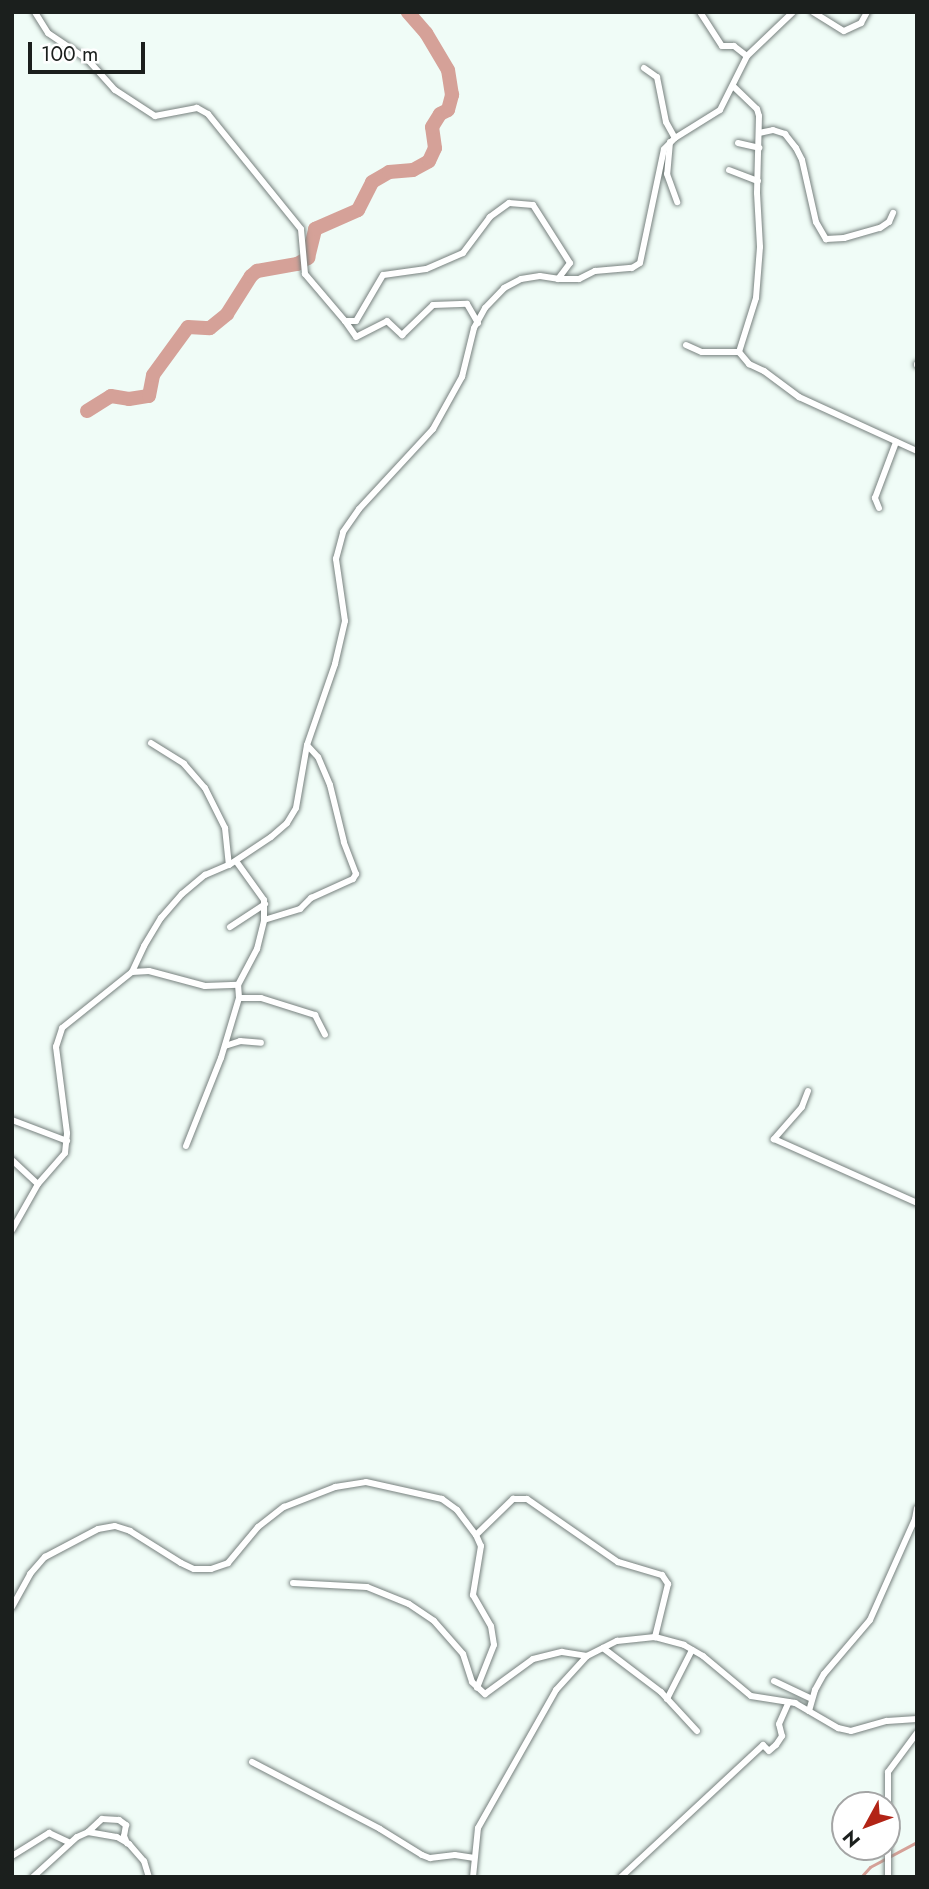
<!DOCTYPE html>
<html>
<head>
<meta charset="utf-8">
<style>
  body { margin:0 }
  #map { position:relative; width:929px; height:1889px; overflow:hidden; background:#f0fcf7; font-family:Jost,sans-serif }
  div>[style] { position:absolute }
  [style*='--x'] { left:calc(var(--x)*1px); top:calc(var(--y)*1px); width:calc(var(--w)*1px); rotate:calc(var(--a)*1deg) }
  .stream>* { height:2.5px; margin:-1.25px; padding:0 1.25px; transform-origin:1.25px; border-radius:1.25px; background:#d5a198 }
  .river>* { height:14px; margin:-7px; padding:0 7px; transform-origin:7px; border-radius:7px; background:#d5a198 }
  .roads { filter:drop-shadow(0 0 2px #77817e) drop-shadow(0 0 2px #77817e) }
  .minor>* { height:6px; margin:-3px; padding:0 3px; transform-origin:3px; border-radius:3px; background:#fff }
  span { translate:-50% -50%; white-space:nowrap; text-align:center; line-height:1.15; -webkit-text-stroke:7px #fff; paint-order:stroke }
  .frame { position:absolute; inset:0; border:14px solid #1b1f1d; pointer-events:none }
  .north { position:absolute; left:831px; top:1791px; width:70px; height:70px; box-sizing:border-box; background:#fff; border:2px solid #a4a5a5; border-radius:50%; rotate:229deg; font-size:19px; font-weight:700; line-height:28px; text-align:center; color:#1b1f1d }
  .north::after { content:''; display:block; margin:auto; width:24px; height:32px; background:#b22416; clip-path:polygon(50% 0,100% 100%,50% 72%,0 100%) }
  .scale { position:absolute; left:28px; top:42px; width:117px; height:32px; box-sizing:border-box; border:4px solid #1b1f1d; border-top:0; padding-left:9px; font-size:21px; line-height:24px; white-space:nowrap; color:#1b1f1d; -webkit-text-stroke:5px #fff; paint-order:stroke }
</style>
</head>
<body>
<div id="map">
  <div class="stream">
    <i style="--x:861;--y:1877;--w:13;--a:-48"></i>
    <i style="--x:870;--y:1867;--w:53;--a:-28"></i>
  </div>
  <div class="river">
    <i style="--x:87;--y:411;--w:28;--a:-32"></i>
    <i style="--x:111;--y:396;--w:18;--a:9"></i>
    <i style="--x:129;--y:399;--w:20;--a:-9"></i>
    <i style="--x:149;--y:396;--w:21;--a:-79"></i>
    <i style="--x:153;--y:375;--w:59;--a:-53.9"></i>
    <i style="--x:188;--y:327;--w:22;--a:3"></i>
    <i style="--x:210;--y:328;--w:22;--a:-39"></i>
    <i style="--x:227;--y:314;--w:45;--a:-57.7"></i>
    <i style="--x:251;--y:276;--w:8;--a:-40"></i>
    <i style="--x:257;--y:271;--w:41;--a:-9.9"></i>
    <i style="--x:297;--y:264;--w:13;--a:-29"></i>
    <i style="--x:308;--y:258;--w:30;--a:-76"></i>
    <i style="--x:315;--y:229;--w:47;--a:-23.8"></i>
    <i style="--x:358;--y:210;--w:31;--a:-63"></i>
    <i style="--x:372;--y:182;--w:20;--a:-30"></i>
    <i style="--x:389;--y:172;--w:24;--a:-5"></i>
    <i style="--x:413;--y:170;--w:18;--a:-29"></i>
    <i style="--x:429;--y:161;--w:14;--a:-65"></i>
    <i style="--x:435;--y:148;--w:21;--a:-98"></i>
    <i style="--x:432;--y:127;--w:15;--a:-58"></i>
    <i style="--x:440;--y:114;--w:9;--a:-27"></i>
    <i style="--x:448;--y:110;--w:16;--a:-75"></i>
    <i style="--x:452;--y:95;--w:25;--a:-99"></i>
    <i style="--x:448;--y:70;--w:43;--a:-120.7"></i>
    <i style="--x:426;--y:33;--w:28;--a:-131"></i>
  </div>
  <div class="roads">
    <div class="minor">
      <i style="--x:700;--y:12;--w:40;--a:57.1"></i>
      <i style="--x:722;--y:46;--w:12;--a:0"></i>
      <i style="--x:734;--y:46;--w:16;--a:38"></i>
      <i style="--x:813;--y:12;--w:36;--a:32"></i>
      <i style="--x:844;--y:31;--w:19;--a:-25"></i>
      <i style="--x:861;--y:23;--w:13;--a:-61"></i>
      <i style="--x:644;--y:68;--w:16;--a:35"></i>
      <i style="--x:657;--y:77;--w:46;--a:78.7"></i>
      <i style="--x:666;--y:122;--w:18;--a:61"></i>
      <i style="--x:733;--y:86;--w:33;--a:44"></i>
      <i style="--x:757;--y:109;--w:7;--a:74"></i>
      <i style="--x:759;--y:116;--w:77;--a:91.5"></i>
      <i style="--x:757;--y:193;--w:54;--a:86.8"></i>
      <i style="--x:760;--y:247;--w:51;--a:94.5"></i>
      <i style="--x:756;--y:298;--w:57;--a:107.5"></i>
      <i style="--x:759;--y:133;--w:14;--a:-12"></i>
      <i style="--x:773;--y:130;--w:13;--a:18"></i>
      <i style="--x:785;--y:134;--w:18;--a:52"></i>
      <i style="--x:796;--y:148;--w:13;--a:63"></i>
      <i style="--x:802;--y:160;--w:64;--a:77.3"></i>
      <i style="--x:816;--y:222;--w:20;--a:60"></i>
      <i style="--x:826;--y:239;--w:18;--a:-3"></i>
      <i style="--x:844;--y:238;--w:37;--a:-16"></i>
      <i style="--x:880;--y:228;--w:11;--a:-34"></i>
      <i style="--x:889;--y:222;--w:10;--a:-66"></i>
      <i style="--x:670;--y:142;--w:32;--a:95"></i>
      <i style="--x:667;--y:174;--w:30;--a:70"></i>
      <i style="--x:738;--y:143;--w:22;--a:13"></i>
      <i style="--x:729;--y:170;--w:31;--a:21"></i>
      <i style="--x:558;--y:279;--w:21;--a:0"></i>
      <i style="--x:579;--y:279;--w:18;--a:-27"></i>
      <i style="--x:595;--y:271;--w:37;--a:-5"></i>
      <i style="--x:632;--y:268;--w:9;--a:-32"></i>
      <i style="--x:640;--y:263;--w:116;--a:-78.1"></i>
      <i style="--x:664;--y:149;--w:16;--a:-45"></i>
      <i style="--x:675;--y:138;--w:53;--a:-31.9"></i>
      <i style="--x:720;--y:110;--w:60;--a:-63.4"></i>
      <i style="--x:747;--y:56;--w:64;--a:-43.7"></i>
      <i style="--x:345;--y:321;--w:19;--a:55"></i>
      <i style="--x:356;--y:337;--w:35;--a:-27"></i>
      <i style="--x:387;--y:321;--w:21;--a:43"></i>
      <i style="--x:402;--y:335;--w:43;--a:-44.1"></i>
      <i style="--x:433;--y:305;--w:34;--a:-2"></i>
      <i style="--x:467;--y:304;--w:22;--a:60"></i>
      <i style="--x:686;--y:345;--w:17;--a:24"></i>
      <i style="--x:702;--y:352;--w:37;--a:0"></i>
      <i style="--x:739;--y:352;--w:16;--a:50"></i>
      <i style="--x:749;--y:364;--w:17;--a:25"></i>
      <i style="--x:764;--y:371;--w:44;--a:36.6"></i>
      <i style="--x:799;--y:397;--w:130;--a:24.6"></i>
      <i style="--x:917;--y:365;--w:1;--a:-90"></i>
      <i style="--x:879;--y:508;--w:11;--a:-112"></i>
      <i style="--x:875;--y:498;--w:60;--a:-69.4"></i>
      <i style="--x:151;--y:743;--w:39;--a:32"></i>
      <i style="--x:184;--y:764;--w:32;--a:49"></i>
      <i style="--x:205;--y:788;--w:45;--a:63.4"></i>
      <i style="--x:225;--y:828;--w:37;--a:84"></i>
      <i style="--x:264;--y:920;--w:38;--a:-17"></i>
      <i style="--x:300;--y:909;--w:16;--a:-45"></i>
      <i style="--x:311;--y:898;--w:46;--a:-24.3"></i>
      <i style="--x:353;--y:879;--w:6;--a:-59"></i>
      <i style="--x:356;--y:874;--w:34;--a:-111"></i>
      <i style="--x:344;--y:842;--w:59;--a:-103.8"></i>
      <i style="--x:330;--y:785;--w:30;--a:-113"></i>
      <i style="--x:318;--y:757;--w:16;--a:-133"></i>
      <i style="--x:230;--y:927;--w:42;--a:-33.3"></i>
      <i style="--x:132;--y:972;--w:17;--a:-3"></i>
      <i style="--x:149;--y:971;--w:58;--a:15"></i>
      <i style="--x:205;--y:986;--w:33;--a:-2"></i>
      <i style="--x:239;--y:998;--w:22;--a:0"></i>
      <i style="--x:261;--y:998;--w:57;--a:17.5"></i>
      <i style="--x:315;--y:1015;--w:22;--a:63"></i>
      <i style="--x:225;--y:1046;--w:16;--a:-18"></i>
      <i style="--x:240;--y:1041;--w:21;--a:5"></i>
      <i style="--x:808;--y:1091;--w:17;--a:111"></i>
      <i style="--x:802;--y:1107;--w:43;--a:131.2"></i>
      <i style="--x:774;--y:1139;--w:157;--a:24.1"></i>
      <i style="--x:12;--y:1120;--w:59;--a:20.9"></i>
      <i style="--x:186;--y:1146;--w:95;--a:-68.3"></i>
      <i style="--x:221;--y:1058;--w:63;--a:-73.3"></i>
      <i style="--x:239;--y:998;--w:13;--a:-94"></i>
      <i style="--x:238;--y:985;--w:41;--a:-62.2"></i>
      <i style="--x:257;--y:949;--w:30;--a:-76"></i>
      <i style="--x:264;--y:920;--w:20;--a:-90"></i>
      <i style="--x:264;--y:900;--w:48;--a:-125.7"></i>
      <i style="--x:12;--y:1160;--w:35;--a:43"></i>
      <i style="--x:12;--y:1230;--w:53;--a:-60.5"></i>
      <i style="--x:38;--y:1184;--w:41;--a:-48.9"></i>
      <i style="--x:65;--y:1153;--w:20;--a:-84"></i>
      <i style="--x:67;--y:1133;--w:87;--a:-97.3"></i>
      <i style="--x:56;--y:1047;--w:20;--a:-72"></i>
      <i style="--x:62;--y:1028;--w:90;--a:-38.7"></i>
      <i style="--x:132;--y:972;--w:29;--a:-65"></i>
      <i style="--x:144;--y:946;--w:33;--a:-59"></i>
      <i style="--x:161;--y:918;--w:32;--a:-49"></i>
      <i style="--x:182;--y:894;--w:30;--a:-40"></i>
      <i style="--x:205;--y:875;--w:26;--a:-23"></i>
      <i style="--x:229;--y:865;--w:50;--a:-33.7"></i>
      <i style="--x:271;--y:837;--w:21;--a:-41"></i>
      <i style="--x:287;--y:823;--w:17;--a:-59"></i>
      <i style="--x:296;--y:808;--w:64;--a:-80.1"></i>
      <i style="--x:307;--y:745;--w:86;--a:-70.9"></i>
      <i style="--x:335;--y:664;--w:44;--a:-76.9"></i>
      <i style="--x:345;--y:621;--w:63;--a:-98.3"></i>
      <i style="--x:336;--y:559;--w:28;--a:-75"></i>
      <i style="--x:343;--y:532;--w:28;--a:-55"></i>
      <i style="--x:359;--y:509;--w:109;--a:-47.2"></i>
      <i style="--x:433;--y:429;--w:60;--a:-60.9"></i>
      <i style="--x:462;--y:377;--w:50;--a:-76.2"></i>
      <i style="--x:474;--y:328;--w:23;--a:-61"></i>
      <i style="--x:485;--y:308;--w:28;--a:-46"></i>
      <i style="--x:504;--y:288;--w:19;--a:-28"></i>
      <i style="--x:521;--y:279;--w:19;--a:-9"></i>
      <i style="--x:540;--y:276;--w:18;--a:9"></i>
      <i style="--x:558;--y:279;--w:20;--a:-53"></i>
      <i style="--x:570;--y:263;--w:69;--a:-122.5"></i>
      <i style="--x:533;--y:205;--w:24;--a:-175"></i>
      <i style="--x:509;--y:203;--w:24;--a:144"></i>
      <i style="--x:490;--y:217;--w:45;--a:126.9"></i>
      <i style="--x:463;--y:253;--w:40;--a:156.6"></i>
      <i style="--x:426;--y:269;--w:43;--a:172.1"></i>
      <i style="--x:383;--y:275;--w:53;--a:120.4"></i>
      <i style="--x:356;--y:321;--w:11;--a:180"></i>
      <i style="--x:345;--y:321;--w:62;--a:-130.4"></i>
      <i style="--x:305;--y:274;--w:45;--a:-95.1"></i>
      <i style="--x:301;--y:229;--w:148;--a:-129"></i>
      <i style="--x:208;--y:114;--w:13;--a:-151"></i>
      <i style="--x:197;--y:108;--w:43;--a:169.2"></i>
      <i style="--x:155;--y:116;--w:48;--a:-147"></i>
      <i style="--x:115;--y:90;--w:40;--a:-132"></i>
      <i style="--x:88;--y:60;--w:48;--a:-146"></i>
      <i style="--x:48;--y:33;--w:25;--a:-122"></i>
      <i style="--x:476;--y:1535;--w:52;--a:-44.2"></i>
      <i style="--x:513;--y:1499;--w:14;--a:0"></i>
      <i style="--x:527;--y:1499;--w:111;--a:34.7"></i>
      <i style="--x:618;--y:1562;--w:46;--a:16.5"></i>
      <i style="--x:662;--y:1575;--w:11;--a:56"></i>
      <i style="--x:668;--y:1584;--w:55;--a:103.8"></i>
      <i style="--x:293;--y:1583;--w:74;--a:3.1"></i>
      <i style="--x:367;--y:1587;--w:45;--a:22"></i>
      <i style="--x:409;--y:1604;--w:30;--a:34"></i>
      <i style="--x:434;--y:1621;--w:44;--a:48.7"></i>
      <i style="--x:463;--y:1654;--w:29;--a:72"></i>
      <i style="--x:472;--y:1682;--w:18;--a:43"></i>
      <i style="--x:485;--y:1694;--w:59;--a:-36.1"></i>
      <i style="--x:533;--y:1659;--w:30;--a:-14"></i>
      <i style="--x:562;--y:1652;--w:25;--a:9"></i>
      <i style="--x:12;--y:1607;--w:38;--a:-61"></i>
      <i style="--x:30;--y:1574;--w:23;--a:-49"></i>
      <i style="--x:45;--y:1557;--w:60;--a:-27.8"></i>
      <i style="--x:98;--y:1529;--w:17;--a:-10"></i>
      <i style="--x:115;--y:1526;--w:16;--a:18"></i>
      <i style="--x:130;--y:1531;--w:60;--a:32.1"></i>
      <i style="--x:181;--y:1563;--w:14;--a:25"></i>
      <i style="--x:194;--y:1569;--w:17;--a:0"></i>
      <i style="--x:211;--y:1569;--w:18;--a:-19"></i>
      <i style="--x:228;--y:1563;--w:47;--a:-50.2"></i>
      <i style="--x:258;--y:1527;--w:33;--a:-38"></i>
      <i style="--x:284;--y:1507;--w:55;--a:-21.4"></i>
      <i style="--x:335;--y:1487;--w:31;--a:-9"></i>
      <i style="--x:366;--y:1482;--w:78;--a:12.6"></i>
      <i style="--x:442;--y:1499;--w:19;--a:36"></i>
      <i style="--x:457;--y:1510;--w:31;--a:53"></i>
      <i style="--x:476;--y:1535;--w:12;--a:66"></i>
      <i style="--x:481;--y:1546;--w:50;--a:99.3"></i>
      <i style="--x:473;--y:1595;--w:36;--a:60"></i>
      <i style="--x:491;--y:1626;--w:19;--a:81"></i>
      <i style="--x:494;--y:1645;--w:46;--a:111.6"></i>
      <i style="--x:603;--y:1648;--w:73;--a:37.2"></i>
      <i style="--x:661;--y:1692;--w:53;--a:47.3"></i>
      <i style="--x:774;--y:1681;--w:42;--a:25.3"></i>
      <i style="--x:667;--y:1699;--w:55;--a:-63"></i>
      <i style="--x:809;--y:1711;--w:22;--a:-74"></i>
      <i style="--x:815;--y:1690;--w:18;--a:-61"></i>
      <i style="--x:824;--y:1674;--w:71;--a:-49.6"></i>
      <i style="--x:870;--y:1620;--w:111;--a:-66"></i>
      <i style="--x:915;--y:1519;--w:11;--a:-80"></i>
      <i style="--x:252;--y:1762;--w:144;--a:27.6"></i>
      <i style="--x:380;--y:1829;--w:49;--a:31.8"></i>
      <i style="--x:422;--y:1855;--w:9;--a:21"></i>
      <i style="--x:430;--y:1858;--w:25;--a:-7"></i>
      <i style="--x:455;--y:1855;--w:18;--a:9"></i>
      <i style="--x:88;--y:1832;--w:19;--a:-43"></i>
      <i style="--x:102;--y:1819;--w:17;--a:3"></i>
      <i style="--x:119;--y:1820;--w:9;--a:36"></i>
      <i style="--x:126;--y:1825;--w:11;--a:100"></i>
      <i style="--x:124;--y:1836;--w:8;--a:67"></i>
      <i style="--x:12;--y:1856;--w:44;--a:-31.9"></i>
      <i style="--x:49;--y:1833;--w:23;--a:25"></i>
      <i style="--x:33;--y:1877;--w:59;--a:-42.3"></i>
      <i style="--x:77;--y:1837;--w:12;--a:-24"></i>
      <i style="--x:88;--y:1832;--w:29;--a:10"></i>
      <i style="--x:117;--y:1837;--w:14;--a:30"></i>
      <i style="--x:129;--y:1844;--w:23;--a:49"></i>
      <i style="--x:144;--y:1861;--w:17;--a:73"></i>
      <i style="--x:473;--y:1877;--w:49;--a:-84.2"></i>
      <i style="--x:478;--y:1828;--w:159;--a:-60.5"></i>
      <i style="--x:556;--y:1690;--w:46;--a:-47.6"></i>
      <i style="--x:587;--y:1656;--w:34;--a:-27"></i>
      <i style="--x:617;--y:1641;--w:38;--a:-6"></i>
      <i style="--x:655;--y:1637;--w:30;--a:15"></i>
      <i style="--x:684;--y:1645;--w:22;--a:30"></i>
      <i style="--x:703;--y:1656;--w:62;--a:39.8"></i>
      <i style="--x:751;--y:1696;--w:45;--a:9"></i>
      <i style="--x:795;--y:1703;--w:50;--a:30.2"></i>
      <i style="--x:838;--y:1728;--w:13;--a:13"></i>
      <i style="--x:851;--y:1731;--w:37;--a:-16"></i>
      <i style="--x:887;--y:1721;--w:30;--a:-4"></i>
      <i style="--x:621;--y:1877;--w:194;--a:-42.9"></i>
      <i style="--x:763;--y:1745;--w:8;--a:45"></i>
      <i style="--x:769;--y:1751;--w:9;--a:-41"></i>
      <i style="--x:776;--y:1745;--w:11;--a:-56"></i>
      <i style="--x:782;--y:1736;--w:12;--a:-104"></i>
      <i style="--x:779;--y:1724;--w:24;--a:-66"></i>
      <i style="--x:888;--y:1877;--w:105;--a:-90"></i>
      <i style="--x:888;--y:1772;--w:49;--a:-53.4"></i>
    </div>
  </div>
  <div class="frame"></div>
  <div class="north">N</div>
  <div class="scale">100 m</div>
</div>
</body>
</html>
